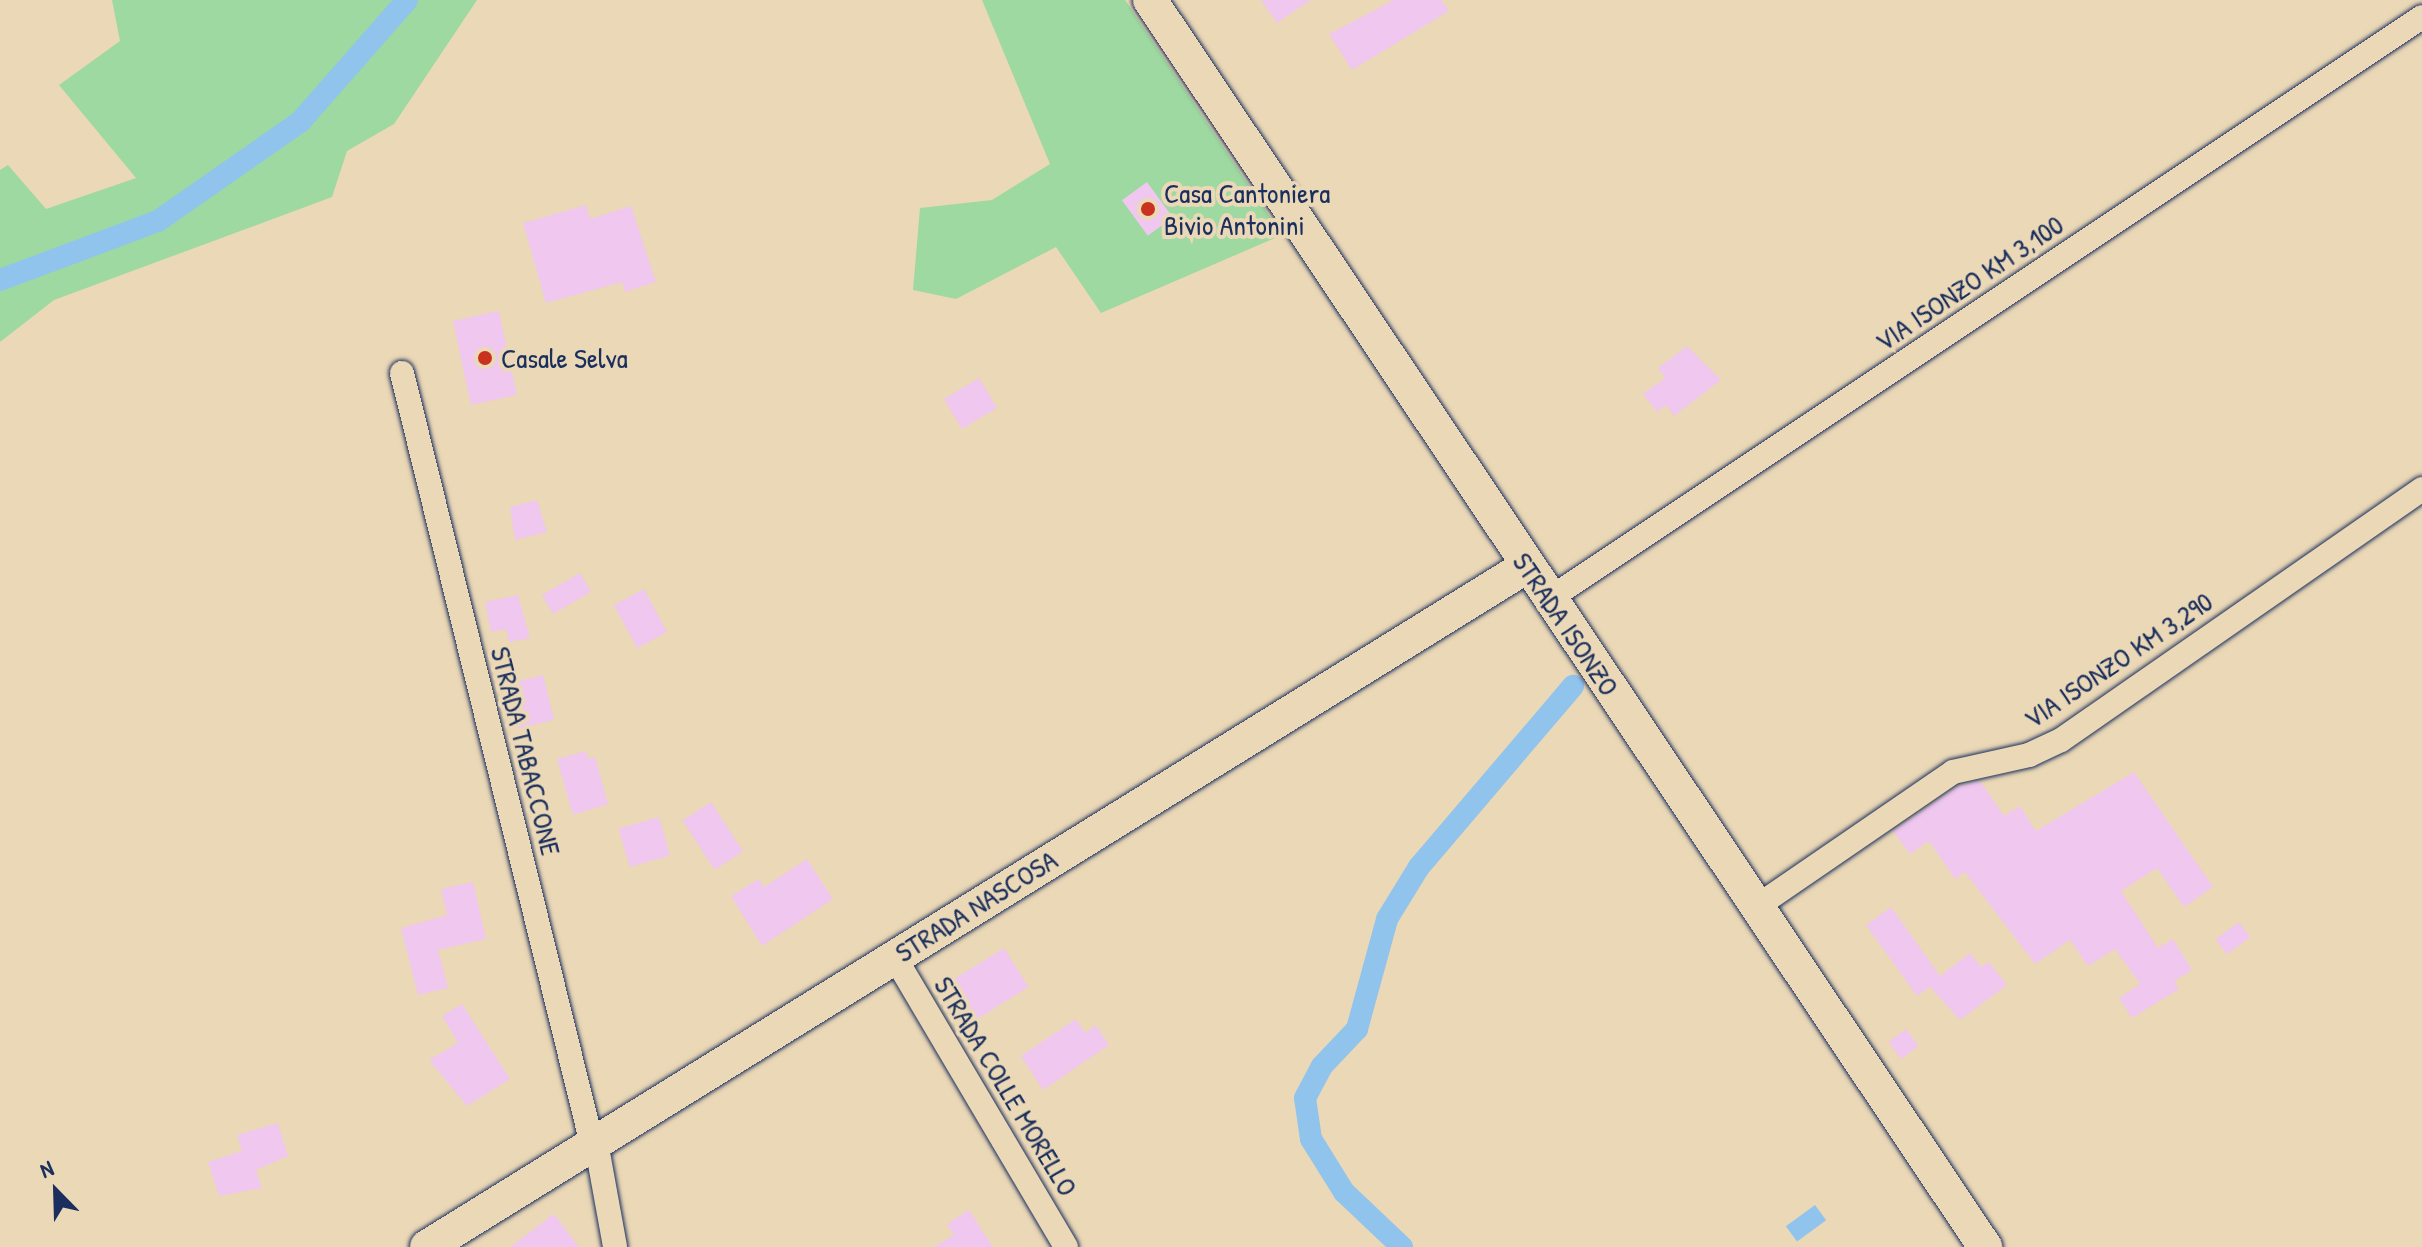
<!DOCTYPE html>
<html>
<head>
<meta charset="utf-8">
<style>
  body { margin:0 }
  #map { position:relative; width:2422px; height:1247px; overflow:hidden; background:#ebd8b6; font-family:"Patrick Hand",sans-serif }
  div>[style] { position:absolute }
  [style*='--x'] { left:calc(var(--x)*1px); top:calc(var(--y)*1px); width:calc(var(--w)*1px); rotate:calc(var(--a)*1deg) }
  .green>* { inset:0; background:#9dd9a0 }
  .water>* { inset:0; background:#90c4ed; transform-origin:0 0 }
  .canal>* { height:22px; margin:-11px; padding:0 11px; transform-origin:11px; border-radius:11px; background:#90c4ed }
  .building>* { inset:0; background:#f0c7ee; transform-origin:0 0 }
  .roads { filter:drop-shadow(0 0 2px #1b2f5e) drop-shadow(0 0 2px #1b2f5e) }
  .street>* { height:24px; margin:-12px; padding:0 12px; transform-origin:12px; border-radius:12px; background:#ebd8b6 }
  .secondary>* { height:34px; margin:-17px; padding:0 17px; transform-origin:17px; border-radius:17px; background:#ebd8b6 }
  .dots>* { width:22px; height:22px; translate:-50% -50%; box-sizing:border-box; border:4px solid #ebd8b6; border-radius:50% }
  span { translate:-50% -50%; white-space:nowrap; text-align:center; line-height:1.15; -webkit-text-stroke:8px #ebd8b6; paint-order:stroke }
  .poi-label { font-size:28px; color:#1b2f5e }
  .left { translate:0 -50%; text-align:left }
  .street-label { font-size:28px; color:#1b2f5e }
  .north { position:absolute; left:16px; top:1151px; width:80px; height:80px; -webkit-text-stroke:6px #ebd8b6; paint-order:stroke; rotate:337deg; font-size:22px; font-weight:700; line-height:32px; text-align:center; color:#1b2f5e }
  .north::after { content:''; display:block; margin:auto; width:28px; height:36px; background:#1b2f5e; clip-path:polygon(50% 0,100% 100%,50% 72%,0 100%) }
</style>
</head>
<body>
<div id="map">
  <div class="green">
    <i style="clip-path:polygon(112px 0,477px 0,394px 124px,347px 151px,332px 197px,54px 300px,0 342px,0 170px,8px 165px,46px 209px,136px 178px,59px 85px,120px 41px)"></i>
    <i style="clip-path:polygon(982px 0,1125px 0,1282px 235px,1101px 313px,1056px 247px,956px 299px,913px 290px,920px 208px,992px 200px,1050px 164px)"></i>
  </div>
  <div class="water">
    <i style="left:1815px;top:1205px;width:19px;height:36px;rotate:54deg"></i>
  </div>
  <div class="canal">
    <i style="--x:0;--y:280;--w:169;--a:-20.5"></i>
    <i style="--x:158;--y:221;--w:173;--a:-34.9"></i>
    <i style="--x:300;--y:122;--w:162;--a:-48.7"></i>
    <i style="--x:1402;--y:1247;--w:80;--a:-136.5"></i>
    <i style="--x:1344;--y:1192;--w:62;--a:-121.9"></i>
    <i style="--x:1311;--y:1139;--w:41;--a:-98.3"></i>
    <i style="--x:1305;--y:1098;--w:36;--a:-62"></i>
    <i style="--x:1322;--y:1066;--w:51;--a:-46.6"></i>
    <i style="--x:1357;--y:1029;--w:114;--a:-74.7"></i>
    <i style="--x:1387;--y:919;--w:61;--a:-58.4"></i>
    <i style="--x:1419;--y:867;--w:238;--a:-49.6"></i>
  </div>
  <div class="building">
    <i style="clip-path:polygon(1261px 0,1311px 0,1277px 23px)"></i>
    <i style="clip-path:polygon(1394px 0,1441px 0,1449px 11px,1352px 70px,1329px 34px)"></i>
    <i style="left:1147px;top:182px;width:44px;height:31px;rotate:54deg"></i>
    <i style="clip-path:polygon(586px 205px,590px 219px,631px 206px,656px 282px,625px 292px,622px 282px,546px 303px,523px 223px)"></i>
    <i style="left:499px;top:311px;width:86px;height:47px;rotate:78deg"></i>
    <i style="clip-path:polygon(1687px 346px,1721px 380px,1674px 416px,1666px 405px,1657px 412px,1643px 394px,1665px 378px,1658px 368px)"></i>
    <i style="left:979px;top:378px;width:35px;height:41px;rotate:59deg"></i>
    <i style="clip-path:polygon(537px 500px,547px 532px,515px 540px,510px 507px)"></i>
    <i style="left:580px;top:573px;width:22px;height:44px;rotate:60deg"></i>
    <i style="left:644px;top:589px;width:49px;height:34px;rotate:62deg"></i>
    <i style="clip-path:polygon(518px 595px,530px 638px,509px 642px,506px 629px,491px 632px,485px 602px)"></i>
    <i style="left:543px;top:675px;width:46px;height:39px;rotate:76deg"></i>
    <i style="clip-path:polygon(586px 751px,589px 759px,595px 757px,608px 804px,573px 815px,557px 759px)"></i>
    <i style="clip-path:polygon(2134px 772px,2213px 887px,2184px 907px,2157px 868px,2121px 891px,2158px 948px,2173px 939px,2192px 970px,2174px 981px,2179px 989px,2132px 1018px,2119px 998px,2140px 984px,2115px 949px,2088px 966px,2070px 940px,2035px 964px,1965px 872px,1955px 879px,1929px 841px,1910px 854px,1893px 831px,1959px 786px,1980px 781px,2004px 816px,2020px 806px,2036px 831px)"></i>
    <i style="left:711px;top:802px;width:59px;height:34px;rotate:57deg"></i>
    <i style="left:659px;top:817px;width:40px;height:42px;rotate:74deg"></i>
    <i style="clip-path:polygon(807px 859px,833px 899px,762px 946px,731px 896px,759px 879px,764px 887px)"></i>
    <i style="clip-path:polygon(473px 882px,486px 939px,438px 950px,448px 988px,418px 995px,401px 928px,447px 915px,441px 889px)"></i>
    <i style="clip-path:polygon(1891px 907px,1940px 976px,1970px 953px,1981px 967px,1989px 962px,2007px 985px,1960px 1020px,1930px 987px,1917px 996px,1866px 925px)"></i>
    <i style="left:2239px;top:922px;width:19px;height:29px;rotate:54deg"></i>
    <i style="left:1004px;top:948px;width:46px;height:79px;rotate:58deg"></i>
    <i style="clip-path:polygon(462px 1004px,510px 1079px,467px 1106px,429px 1060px,458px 1043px,442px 1016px)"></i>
    <i style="clip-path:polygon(1076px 1019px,1085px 1033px,1096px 1025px,1109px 1045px,1043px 1090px,1021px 1056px)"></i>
    <i style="left:1906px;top:1029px;width:21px;height:22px;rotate:53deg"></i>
    <i style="clip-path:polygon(278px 1123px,288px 1156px,256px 1170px,262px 1188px,219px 1196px,208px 1162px,242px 1151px,237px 1135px)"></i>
    <i style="clip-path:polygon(969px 1210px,993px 1247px,934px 1247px,954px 1235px,947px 1224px)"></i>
    <i style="clip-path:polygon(554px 1214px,579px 1247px,510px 1247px)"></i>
  </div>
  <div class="roads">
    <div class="street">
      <i style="--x:402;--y:373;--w:794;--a:76.16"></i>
      <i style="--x:1549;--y:599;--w:1049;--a:-33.69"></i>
      <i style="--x:1756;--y:907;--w:239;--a:-34.4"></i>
      <i style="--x:1953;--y:772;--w:78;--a:-12.6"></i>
      <i style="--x:2029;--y:755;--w:35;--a:-25"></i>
      <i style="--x:2061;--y:740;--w:440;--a:-34.8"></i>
      <i style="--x:894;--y:956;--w:338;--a:59.4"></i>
      <i style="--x:596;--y:1142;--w:107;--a:79.7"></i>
    </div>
    <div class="secondary">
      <i style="--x:1150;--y:0;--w:1501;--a:56.19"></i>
      <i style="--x:427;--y:1247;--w:1294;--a:-31.76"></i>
    </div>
  </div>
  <div class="dots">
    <i style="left:1148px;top:209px;background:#c8321e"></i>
    <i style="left:485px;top:358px;background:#c8321e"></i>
  </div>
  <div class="poi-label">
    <span class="left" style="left:1164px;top:209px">Casa Cantoniera<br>Bivio Antonini</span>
    <span class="left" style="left:501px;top:358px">Casale Selva</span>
  </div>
  <div class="street-label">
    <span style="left:1969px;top:283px;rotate:-34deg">VIA ISONZO KM 3,100</span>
    <span style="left:1566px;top:624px;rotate:56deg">STRADA ISONZO</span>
    <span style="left:2118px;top:660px;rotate:-34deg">VIA ISONZO KM 3,290</span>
    <span style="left:526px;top:751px;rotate:76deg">STRADA TABACCONE</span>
    <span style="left:976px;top:906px;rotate:-32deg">STRADA NASCOSA</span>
    <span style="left:1006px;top:1086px;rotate:59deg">STRADA COLLE MORELLO</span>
  </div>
  <div class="north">N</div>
</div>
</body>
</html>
